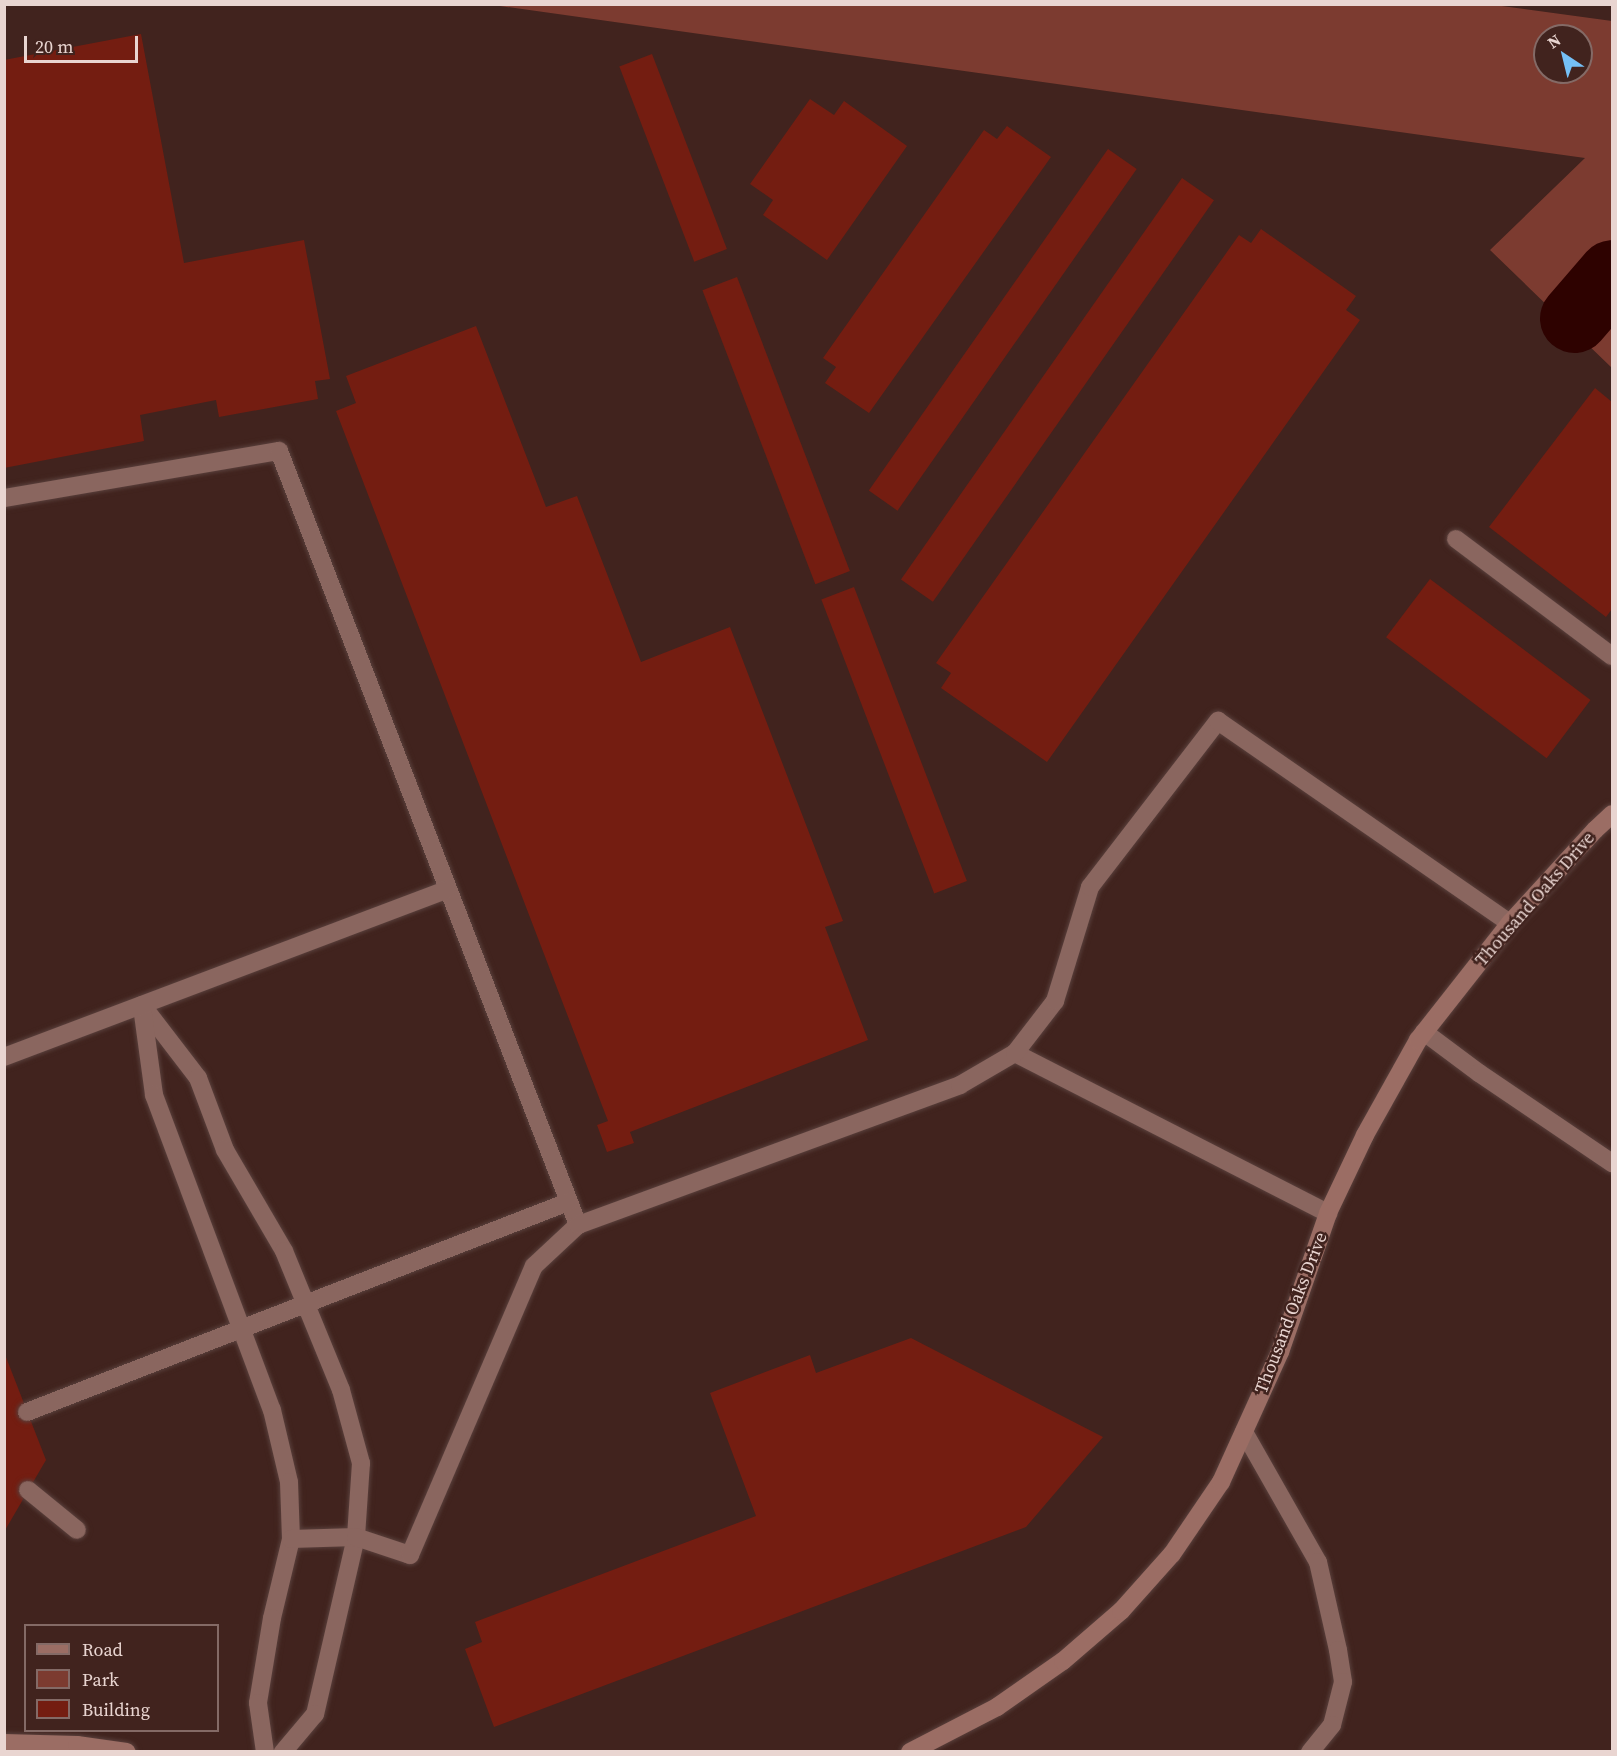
<!DOCTYPE html>
<html>
<head>
<meta charset="utf-8">
<style>
  body { margin:0 }
  #map { position:relative; width:1617px; height:1756px; overflow:hidden; background:#41231e; font-family:"Source Serif 4",serif }
  div>[style] { position:absolute }
  [style*='--x'] { left:calc(var(--x)*1px); top:calc(var(--y)*1px); width:calc(var(--w)*1px); rotate:calc(var(--a)*1deg) }
  .green>* { inset:0; background:#7c3b30 }
  .river>* { height:69px; margin:-34.5px; padding:0 34.5px; transform-origin:34.5px; border-radius:34.5px; background:#2e0200 }
  .building>* { inset:0; background:#741d11; transform-origin:0 0 }
  .roads { filter:drop-shadow(0 0 2px #59403c) drop-shadow(0 0 2px #59403c) }
  .service>* { height:18px; margin:-9px; padding:0 9px; transform-origin:9px; border-radius:9px; background:#8a665f }
  .secondary>* { height:18px; margin:-9px; padding:0 9px; transform-origin:9px; border-radius:9px; background:#9b6d64 }
  span { translate:-50% -50%; white-space:nowrap; text-align:center; line-height:1.15; -webkit-text-stroke:5px #41231e; paint-order:stroke }
  .street-label { font-size:18px; color:#e9d5d1 }
  .frame { position:absolute; inset:0; border:6px solid #e9d5d1; pointer-events:none }
  .legend { position:absolute; left:24px; top:1624px; width:195px; height:108px; box-sizing:border-box; background:#41231e; border:2px solid #846a66; margin:0; padding:8px 10px; list-style:none; font-size:18px; color:#e9d5d1 }
  .legend li { display:flex; align-items:center; gap:12px; height:30px }
  .legend b { width:30px; border:2px solid #846a66 }
  .north { position:absolute; left:1533px; top:24px; width:60px; height:60px; box-sizing:border-box; background:#41231e; border:2px solid #846a66; border-radius:50%; rotate:325deg; font-size:16px; font-weight:700; line-height:24px; text-align:center; color:#e9d5d1 }
  .north::after { content:''; display:block; margin:auto; width:21px; height:27px; background:#75c0f6; clip-path:polygon(50% 0,100% 100%,50% 72%,0 100%) }
  .scale { position:absolute; left:24px; top:36px; width:114px; height:27px; box-sizing:border-box; border:3px solid #e9d5d1; border-top:0; padding-left:8px; font-size:18px; line-height:21px; white-space:nowrap; color:#e9d5d1; -webkit-text-stroke:4px #41231e; paint-order:stroke }
</style>
</head>
<body>
<div id="map">
  <div class="green">
    <i style="clip-path:polygon(evenodd,1487px 4px,1612px 21px,1612px 368px,1490px 250px,1585px 158px,493px 5px,1487px 4px,1545px 36px,1581px 36px,1581px 72px,1545px 72px,1545px 36px)"></i>
  </div>
  <div class="river">
    <i style="--x:1574;--y:318;--w:58;--a:-49.2"></i>
  </div>
  <div class="building">
    <i style="clip-path:polygon(141px 34px,184px 263px,304px 240px,330px 379px,315px 381px,318px 399px,219px 417px,216px 400px,140px 415px,144px 441px,4px 468px,4px 60px)"></i>
    <i style="left:652px;top:54px;width:209px;height:35px;rotate:69deg"></i>
    <i style="clip-path:polygon(810px 99px,834px 115px,844px 101px,907px 146px,827px 260px,763px 215px,773px 200px,750px 184px)"></i>
    <i style="clip-path:polygon(1007px 126px,1051px 157px,869px 413px,825px 383px,836px 367px,823px 358px,984px 130px,997px 139px)"></i>
    <i style="left:1108px;top:149px;width:35px;height:417px;rotate:35deg"></i>
    <i style="left:1182px;top:178px;width:39px;height:490px;rotate:35deg"></i>
    <i style="clip-path:polygon(1261px 229px,1356px 296px,1346px 310px,1360px 320px,1047px 762px,941px 688px,951px 673px,936px 663px,1239px 235px,1251px 243px)"></i>
    <i style="left:737px;top:277px;width:315px;height:37px;rotate:69deg"></i>
    <i style="clip-path:polygon(476px 326px,546px 507px,577px 496px,641px 662px,730px 627px,843px 921px,825px 927px,868px 1040px,630px 1132px,634px 1143px,607px 1152px,597px 1125px,608px 1121px,336px 411px,356px 403px,346px 376px)"></i>
    <i style="clip-path:polygon(1595px 388px,1612px 402px,1612px 609px,1606px 617px,1489px 527px)"></i>
    <i style="left:1430px;top:579px;width:201px;height:73px;rotate:37deg"></i>
    <i style="left:854px;top:587px;width:315px;height:35px;rotate:69deg"></i>
    <i style="clip-path:polygon(911px 1338px,1103px 1437px,1026px 1527px,494px 1727px,465px 1649px,482px 1642px,475px 1622px,756px 1516px,710px 1393px,810px 1355px,816px 1373px)"></i>
    <i style="clip-path:polygon(4px 1352px,46px 1460px,4px 1532px)"></i>
  </div>
  <div class="roads">
    <div class="service">
      <i style="--x:4;--y:498;--w:279;--a:-9.7"></i>
      <i style="--x:279;--y:451;--w:830;--a:68.88"></i>
      <i style="--x:1456;--y:539;--w:195;--a:36.9"></i>
      <i style="--x:142;--y:1005;--w:92;--a:52.5"></i>
      <i style="--x:198;--y:1078;--w:77;--a:69.4"></i>
      <i style="--x:225;--y:1150;--w:117;--a:59.7"></i>
      <i style="--x:284;--y:1251;--w:150;--a:67.7"></i>
      <i style="--x:341;--y:1390;--w:76;--a:74.7"></i>
      <i style="--x:361;--y:1463;--w:74;--a:93.9"></i>
      <i style="--x:356;--y:1537;--w:182;--a:103"></i>
      <i style="--x:315;--y:1714;--w:50;--a:130.1"></i>
      <i style="--x:142;--y:1007;--w:89;--a:82.2"></i>
      <i style="--x:154;--y:1095;--w:336;--a:69.5"></i>
      <i style="--x:272;--y:1410;--w:74;--a:76.7"></i>
      <i style="--x:289;--y:1482;--w:57;--a:88"></i>
      <i style="--x:291;--y:1539;--w:81;--a:103.5"></i>
      <i style="--x:272;--y:1618;--w:86;--a:99.4"></i>
      <i style="--x:258;--y:1703;--w:49;--a:81.9"></i>
      <i style="--x:1424;--y:1032;--w:69;--a:36.7"></i>
      <i style="--x:1479;--y:1073;--w:161;--a:34.1"></i>
      <i style="--x:1015;--y:1053;--w:352;--a:27.1"></i>
      <i style="--x:4;--y:1057;--w:473;--a:-20.7"></i>
      <i style="--x:27;--y:1412;--w:580;--a:-21.21"></i>
      <i style="--x:1244;--y:1432;--w:150;--a:60.4"></i>
      <i style="--x:1318;--y:1562;--w:90;--a:77.2"></i>
      <i style="--x:1338;--y:1650;--w:32;--a:81"></i>
      <i style="--x:1343;--y:1682;--w:44;--a:104.3"></i>
      <i style="--x:1332;--y:1725;--w:35;--a:129"></i>
      <i style="--x:28;--y:1490;--w:63;--a:39.2"></i>
      <i style="--x:291;--y:1539;--w:65;--a:-1.8"></i>
      <i style="--x:356;--y:1537;--w:57;--a:18.4"></i>
      <i style="--x:410;--y:1555;--w:314;--a:-66.8"></i>
      <i style="--x:534;--y:1266;--w:60;--a:-43"></i>
      <i style="--x:578;--y:1225;--w:407;--a:-20.1"></i>
      <i style="--x:960;--y:1085;--w:64;--a:-30.2"></i>
      <i style="--x:1015;--y:1053;--w:66;--a:-52.4"></i>
      <i style="--x:1055;--y:1001;--w:119;--a:-72.9"></i>
      <i style="--x:1090;--y:887;--w:210;--a:-52.4"></i>
      <i style="--x:1218;--y:721;--w:355;--a:34.7"></i>
    </div>
    <div class="secondary">
      <i style="--x:4;--y:1743;--w:73;--a:1.6"></i>
      <i style="--x:77;--y:1745;--w:50;--a:8"></i>
      <i style="--x:910;--y:1752;--w:98;--a:-27.3"></i>
      <i style="--x:997;--y:1707;--w:80;--a:-34.9"></i>
      <i style="--x:1063;--y:1661;--w:77;--a:-40.8"></i>
      <i style="--x:1121;--y:1611;--w:76;--a:-48.2"></i>
      <i style="--x:1172;--y:1554;--w:87;--a:-55.8"></i>
      <i style="--x:1221;--y:1482;--w:143;--a:-65.6"></i>
      <i style="--x:1280;--y:1352;--w:147;--a:-70.9"></i>
      <i style="--x:1328;--y:1213;--w:86;--a:-64.6"></i>
      <i style="--x:1365;--y:1135;--w:109;--a:-60.8"></i>
      <i style="--x:1418;--y:1040;--w:149;--a:-51.8"></i>
      <i style="--x:1510;--y:923;--w:126;--a:-47.6"></i>
      <i style="--x:1595;--y:830;--w:23;--a:-43"></i>
    </div>
  </div>
  <div class="street-label">
    <span style="left:1535px;top:899px;rotate:-49deg">Thousand Oaks Drive</span>
    <span style="left:1291px;top:1313px;rotate:-69deg">Thousand Oaks Drive</span>
  </div>
  <div class="frame"></div>
  <ul class="legend">
  <li><b style="height:8px;background:#9b6d64"></b>Road</li>
  <li><b style="height:16px;background:#7c3b30"></b>Park</li>
  <li><b style="height:16px;background:#741d11"></b>Building</li>
  </ul>
  <div class="north">N</div>
  <div class="scale">20 m</div>
</div>
</body>
</html>
